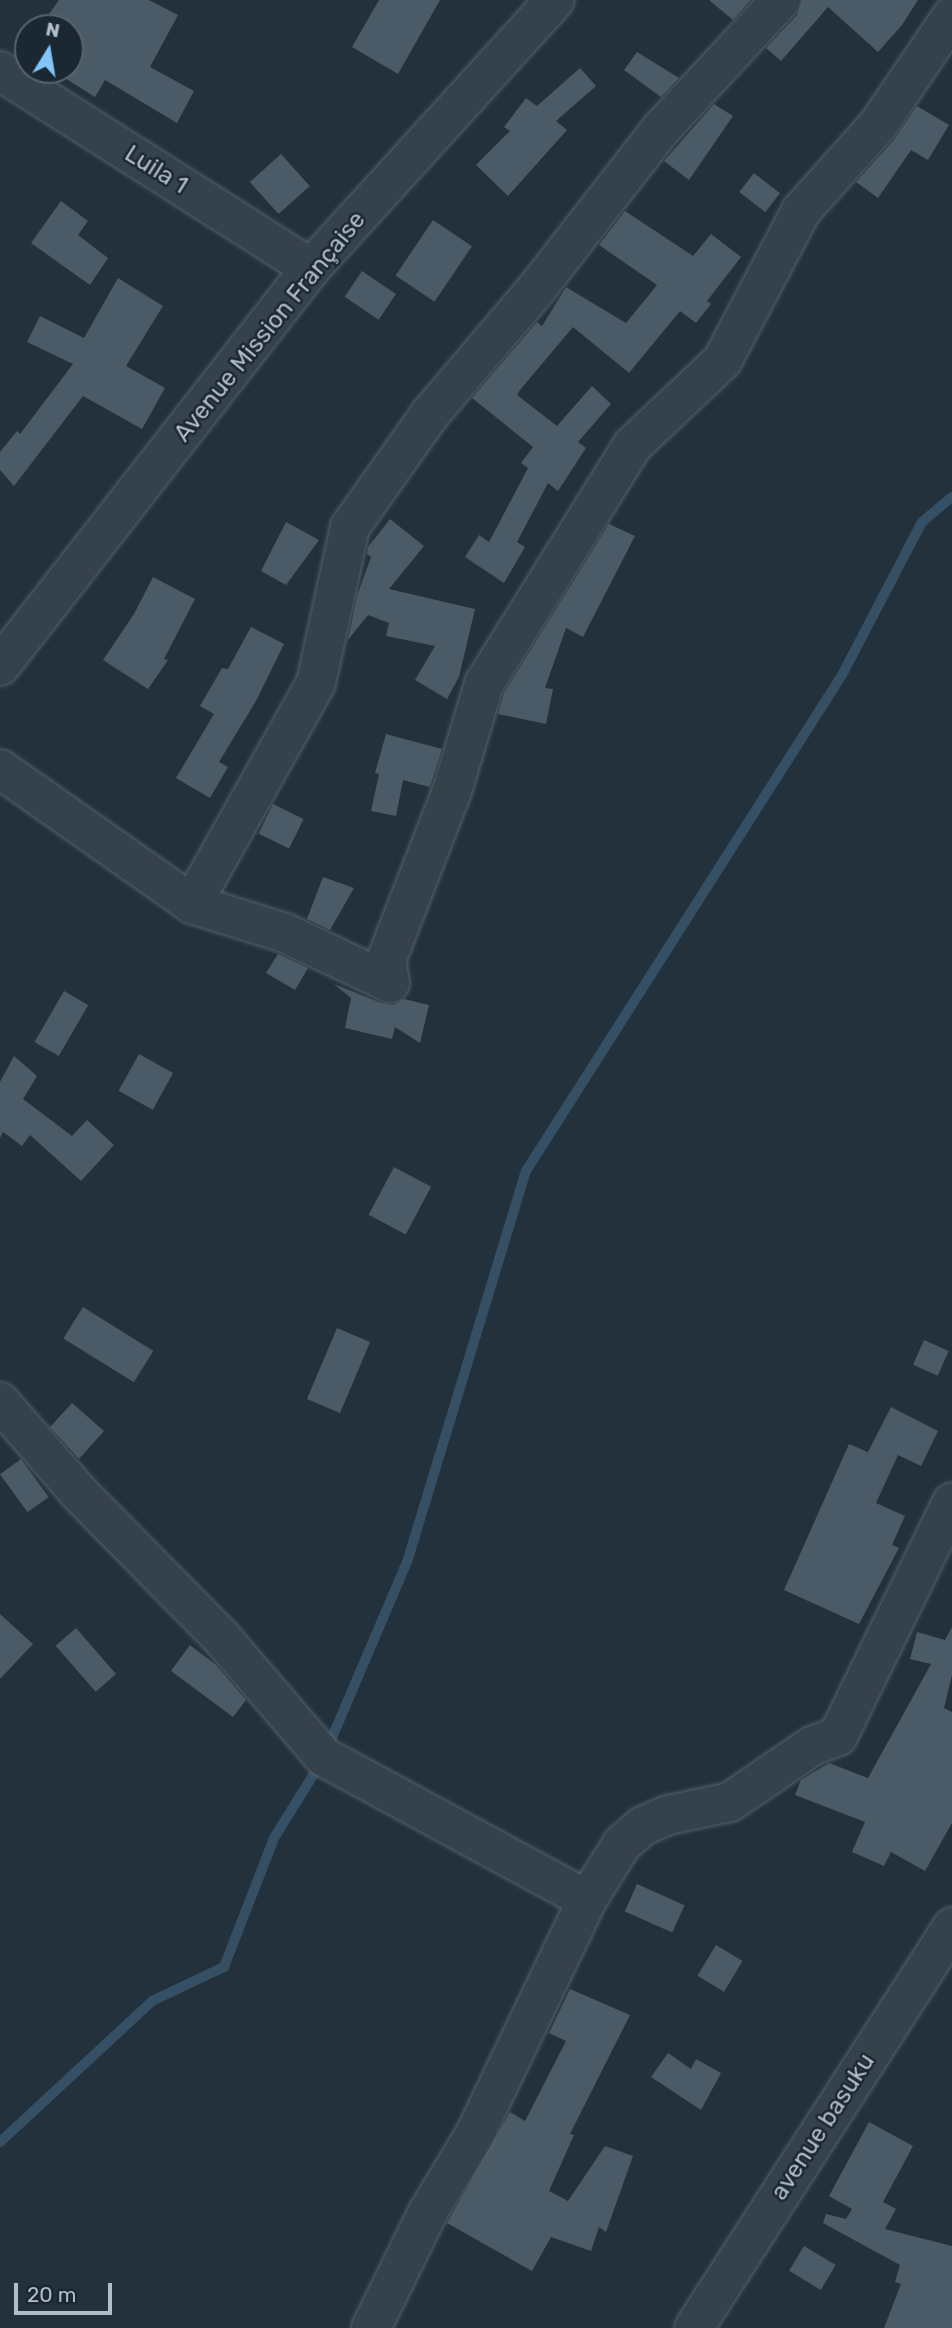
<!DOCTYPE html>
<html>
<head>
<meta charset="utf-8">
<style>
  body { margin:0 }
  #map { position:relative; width:952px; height:2328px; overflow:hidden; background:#22313c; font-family:Rubik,sans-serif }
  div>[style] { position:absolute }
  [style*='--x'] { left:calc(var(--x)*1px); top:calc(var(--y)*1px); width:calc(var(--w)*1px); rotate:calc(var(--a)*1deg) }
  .stream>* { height:10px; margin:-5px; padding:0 5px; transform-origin:5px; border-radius:5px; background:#355064 }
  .building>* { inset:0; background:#4a5b67; transform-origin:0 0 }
  .roads { filter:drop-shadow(0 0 2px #54606a) drop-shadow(0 0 2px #54606a) }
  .minor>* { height:38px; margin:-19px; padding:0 19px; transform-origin:19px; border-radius:19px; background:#35424c }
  span { translate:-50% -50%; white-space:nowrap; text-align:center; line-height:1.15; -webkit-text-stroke:5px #1b2731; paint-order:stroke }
  .street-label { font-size:24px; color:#b1bdc8 }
  .north { position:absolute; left:14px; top:14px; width:70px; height:70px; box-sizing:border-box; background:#1b2731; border:2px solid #57636d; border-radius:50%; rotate:11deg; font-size:19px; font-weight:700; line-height:28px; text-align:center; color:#b1bdc8 }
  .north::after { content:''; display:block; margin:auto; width:24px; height:32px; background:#82c5fb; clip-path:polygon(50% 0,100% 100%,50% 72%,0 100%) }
  .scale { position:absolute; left:14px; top:2283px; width:98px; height:32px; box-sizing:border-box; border:4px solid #b1bdc8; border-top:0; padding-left:9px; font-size:21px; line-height:24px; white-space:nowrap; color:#b1bdc8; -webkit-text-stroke:5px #1b2731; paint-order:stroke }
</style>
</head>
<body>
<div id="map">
  <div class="stream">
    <i style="--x:328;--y:1747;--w:204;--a:-66.9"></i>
    <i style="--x:408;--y:1559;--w:406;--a:-73.1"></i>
    <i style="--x:526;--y:1171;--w:588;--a:-57.5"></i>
    <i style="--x:842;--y:675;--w:173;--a:-62.4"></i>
    <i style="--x:922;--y:522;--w:39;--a:-40"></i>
    <i style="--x:0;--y:2142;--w:207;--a:-42.8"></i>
    <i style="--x:152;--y:2001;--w:80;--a:-25.3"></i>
    <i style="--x:224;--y:1967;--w:138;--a:-68.8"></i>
    <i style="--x:274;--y:1838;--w:87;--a:-58.1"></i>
  </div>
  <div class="building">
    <i style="clip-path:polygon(59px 0,149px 0,178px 15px,150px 67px,194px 91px,177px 123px,105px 80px,95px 97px,57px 73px,54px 77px,44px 70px,70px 70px,70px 28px,39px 28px)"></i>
    <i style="clip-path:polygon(379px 0,440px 0,398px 74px,352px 47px)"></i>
    <i style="clip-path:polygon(709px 0,751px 0,733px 20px)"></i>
    <i style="clip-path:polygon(802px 0,918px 0,902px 25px,878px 52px,828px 7px,781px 61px,766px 48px,797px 15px)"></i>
    <i style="clip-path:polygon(637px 52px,679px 78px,661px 97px,624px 70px)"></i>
    <i style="clip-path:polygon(580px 68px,596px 86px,556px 121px,567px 130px,508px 196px,476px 165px,510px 131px,504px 127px,526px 98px,537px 106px)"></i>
    <i style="clip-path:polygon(714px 104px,733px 116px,689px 180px,664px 161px)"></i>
    <i style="clip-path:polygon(917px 106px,949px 125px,928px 160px,911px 150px,878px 198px,856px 182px,894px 140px)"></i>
    <i style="left:281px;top:154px;width:43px;height:42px;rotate:48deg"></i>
    <i style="left:754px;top:173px;width:33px;height:24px;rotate:38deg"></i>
    <i style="clip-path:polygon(61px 201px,88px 221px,78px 235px,108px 258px,90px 285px,31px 243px)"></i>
    <i style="clip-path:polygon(625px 211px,693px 256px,711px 234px,741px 257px,707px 301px,711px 304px,696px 323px,680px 311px,629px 373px,573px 327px,520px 390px,517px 395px,557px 426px,592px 386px,611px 404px,578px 442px,586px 448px,558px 491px,548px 483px,517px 542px,525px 547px,504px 583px,465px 557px,479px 535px,489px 542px,528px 468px,521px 463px,533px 447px,472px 398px,537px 322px,542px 326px,566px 287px,626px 323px,657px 285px,599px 245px)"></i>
    <i style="left:433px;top:220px;width:47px;height:67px;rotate:34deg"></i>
    <i style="left:362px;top:271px;width:41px;height:31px;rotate:34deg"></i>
    <i style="clip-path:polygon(118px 278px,163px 306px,126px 366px,165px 388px,142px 429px,83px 396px,14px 486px,0 470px,0 452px,17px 431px,20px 434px,73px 364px,27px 342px,40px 316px,84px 338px)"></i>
    <i style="clip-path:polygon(390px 519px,424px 546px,389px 589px,475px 609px,459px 677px,447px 699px,415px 680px,435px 646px,386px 636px,389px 623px,368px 615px,348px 640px,357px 596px,371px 557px,367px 554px,368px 547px)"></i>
    <i style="clip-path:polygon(286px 522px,319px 540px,286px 585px,261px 571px)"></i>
    <i style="clip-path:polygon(609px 524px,635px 536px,583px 637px,566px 628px,545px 688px,553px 689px,546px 724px,498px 714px,504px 693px)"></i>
    <i style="clip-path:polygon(153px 577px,195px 599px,164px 659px,168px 660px,148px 689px,103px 660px,134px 614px)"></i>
    <i style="clip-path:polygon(251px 627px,284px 644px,256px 701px,219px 762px,228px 767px,210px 798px,176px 778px,214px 714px,200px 706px,222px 668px,228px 669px)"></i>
    <i style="clip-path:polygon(386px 734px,442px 749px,430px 787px,403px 780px,396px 816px,371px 811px,379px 774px,375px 773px)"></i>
    <i style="left:273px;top:804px;width:34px;height:33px;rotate:26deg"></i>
    <i style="clip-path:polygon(323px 877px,354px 888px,330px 930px,307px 919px)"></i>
    <i style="clip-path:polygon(278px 954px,308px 968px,295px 990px,266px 973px)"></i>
    <i style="clip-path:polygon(334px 984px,381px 1003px,393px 1005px,404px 999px,429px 1005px,420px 1043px,395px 1027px,392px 1039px,345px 1028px,351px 998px)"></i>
    <i style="left:64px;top:991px;width:28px;height:59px;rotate:30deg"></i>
    <i style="left:139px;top:1054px;width:39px;height:42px;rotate:29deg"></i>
    <i style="clip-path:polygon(14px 1056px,37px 1076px,23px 1099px,72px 1136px,87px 1120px,114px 1145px,81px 1181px,30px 1135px,22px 1146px,3px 1132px,0 1138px,0 1082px)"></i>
    <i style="left:394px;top:1167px;width:42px;height:54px;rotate:28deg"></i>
    <i style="left:83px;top:1307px;width:83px;height:37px;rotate:32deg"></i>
    <i style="left:337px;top:1328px;width:36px;height:77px;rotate:23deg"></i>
    <i style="left:924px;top:1340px;width:27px;height:27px;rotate:24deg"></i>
    <i style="clip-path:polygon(72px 1403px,104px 1431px,79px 1459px,50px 1427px)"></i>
    <i style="clip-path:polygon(891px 1407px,938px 1431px,921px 1466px,898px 1455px,876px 1503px,905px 1516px,892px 1545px,899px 1548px,859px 1624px,784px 1590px,849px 1444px,868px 1452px)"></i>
    <i style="left:21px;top:1459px;width:47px;height:26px;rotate:54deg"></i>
    <i style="clip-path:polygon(0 1614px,33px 1644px,0 1679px)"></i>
    <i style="clip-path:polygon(952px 1627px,952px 1675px,944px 1708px,952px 1712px,952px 1823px,925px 1871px,891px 1852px,884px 1866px,852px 1852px,865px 1822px,795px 1795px,801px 1780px,829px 1763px,868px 1778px,931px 1664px,910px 1659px,917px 1632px,945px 1640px)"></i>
    <i style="left:76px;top:1628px;width:61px;height:27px;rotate:49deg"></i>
    <i style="clip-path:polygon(190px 1645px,216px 1665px,246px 1700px,233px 1717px,171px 1671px)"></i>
    <i style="left:637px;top:1884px;width:52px;height:30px;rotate:24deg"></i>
    <i style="left:716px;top:1945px;width:31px;height:36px;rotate:31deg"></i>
    <i style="clip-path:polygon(570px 1989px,630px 2015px,570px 2134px,574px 2135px,549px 2191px,568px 2201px,605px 2146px,633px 2156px,606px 2232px,599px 2227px,591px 2251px,551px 2237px,532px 2271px,447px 2223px,510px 2112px,525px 2121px,566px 2041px,549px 2033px)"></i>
    <i style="clip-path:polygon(668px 2053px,691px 2069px,696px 2059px,721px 2073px,701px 2110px,651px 2077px)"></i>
    <i style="clip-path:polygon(869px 2122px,913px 2146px,883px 2202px,896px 2209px,885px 2229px,952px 2246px,952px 2328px,884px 2328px,901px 2284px,895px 2282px,900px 2265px,823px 2223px,826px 2214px,846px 2219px,852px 2209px,829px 2196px)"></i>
    <i style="left:804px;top:2246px;width:37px;height:29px;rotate:31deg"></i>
  </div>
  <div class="roads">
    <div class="minor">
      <i style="--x:0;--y:71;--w:368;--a:32.4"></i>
      <i style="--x:0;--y:666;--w:505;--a:-52"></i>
      <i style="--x:311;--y:268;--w:362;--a:-47.7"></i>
      <i style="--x:0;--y:769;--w:235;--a:35.1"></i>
      <i style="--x:192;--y:904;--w:97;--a:17.3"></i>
      <i style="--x:285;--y:933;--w:116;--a:25.5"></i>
      <i style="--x:390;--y:983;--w:22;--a:-100"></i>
      <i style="--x:386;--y:961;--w:182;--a:-68.8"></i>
      <i style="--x:452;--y:791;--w:112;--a:-73.3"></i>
      <i style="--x:484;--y:684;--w:280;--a:-58.1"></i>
      <i style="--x:632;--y:446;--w:124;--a:-43.4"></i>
      <i style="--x:722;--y:361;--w:170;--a:-62.2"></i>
      <i style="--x:801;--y:211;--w:115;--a:-48.2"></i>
      <i style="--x:878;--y:125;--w:132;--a:-55.8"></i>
      <i style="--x:192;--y:904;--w:253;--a:-60.7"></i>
      <i style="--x:316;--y:683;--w:160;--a:-77.7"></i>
      <i style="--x:350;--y:527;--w:138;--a:-54.7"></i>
      <i style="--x:430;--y:414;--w:167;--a:-49.6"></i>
      <i style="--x:538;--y:287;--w:202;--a:-52.1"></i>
      <i style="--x:662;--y:128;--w:175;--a:-47.1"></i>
      <i style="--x:0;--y:1402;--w:121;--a:49"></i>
      <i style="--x:79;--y:1493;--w:202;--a:45.4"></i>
      <i style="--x:221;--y:1637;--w:158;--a:49.4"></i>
      <i style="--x:324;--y:1757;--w:299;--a:28.5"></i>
      <i style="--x:371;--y:2328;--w:129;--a:-63.8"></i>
      <i style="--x:428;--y:2212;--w:91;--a:-58.9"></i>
      <i style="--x:475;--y:2134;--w:259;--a:-64.4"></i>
      <i style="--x:587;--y:1900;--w:66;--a:-58"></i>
      <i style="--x:622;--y:1844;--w:28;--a:-41"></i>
      <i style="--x:643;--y:1826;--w:27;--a:-24"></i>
      <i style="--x:668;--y:1815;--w:63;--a:-11.8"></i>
      <i style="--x:730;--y:1802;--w:99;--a:-34.3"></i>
      <i style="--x:812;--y:1746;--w:28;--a:-21"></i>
      <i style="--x:838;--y:1736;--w:260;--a:-64"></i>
      <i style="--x:694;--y:2328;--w:477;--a:-57.2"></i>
    </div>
  </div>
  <div class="street-label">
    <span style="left:156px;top:170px;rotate:32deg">Luila 1</span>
    <span style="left:270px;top:327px;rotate:-51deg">Avenue Mission Française</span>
    <span style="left:823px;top:2127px;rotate:-57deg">avenue basuku</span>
  </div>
  <div class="north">N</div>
  <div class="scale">20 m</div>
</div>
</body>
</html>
